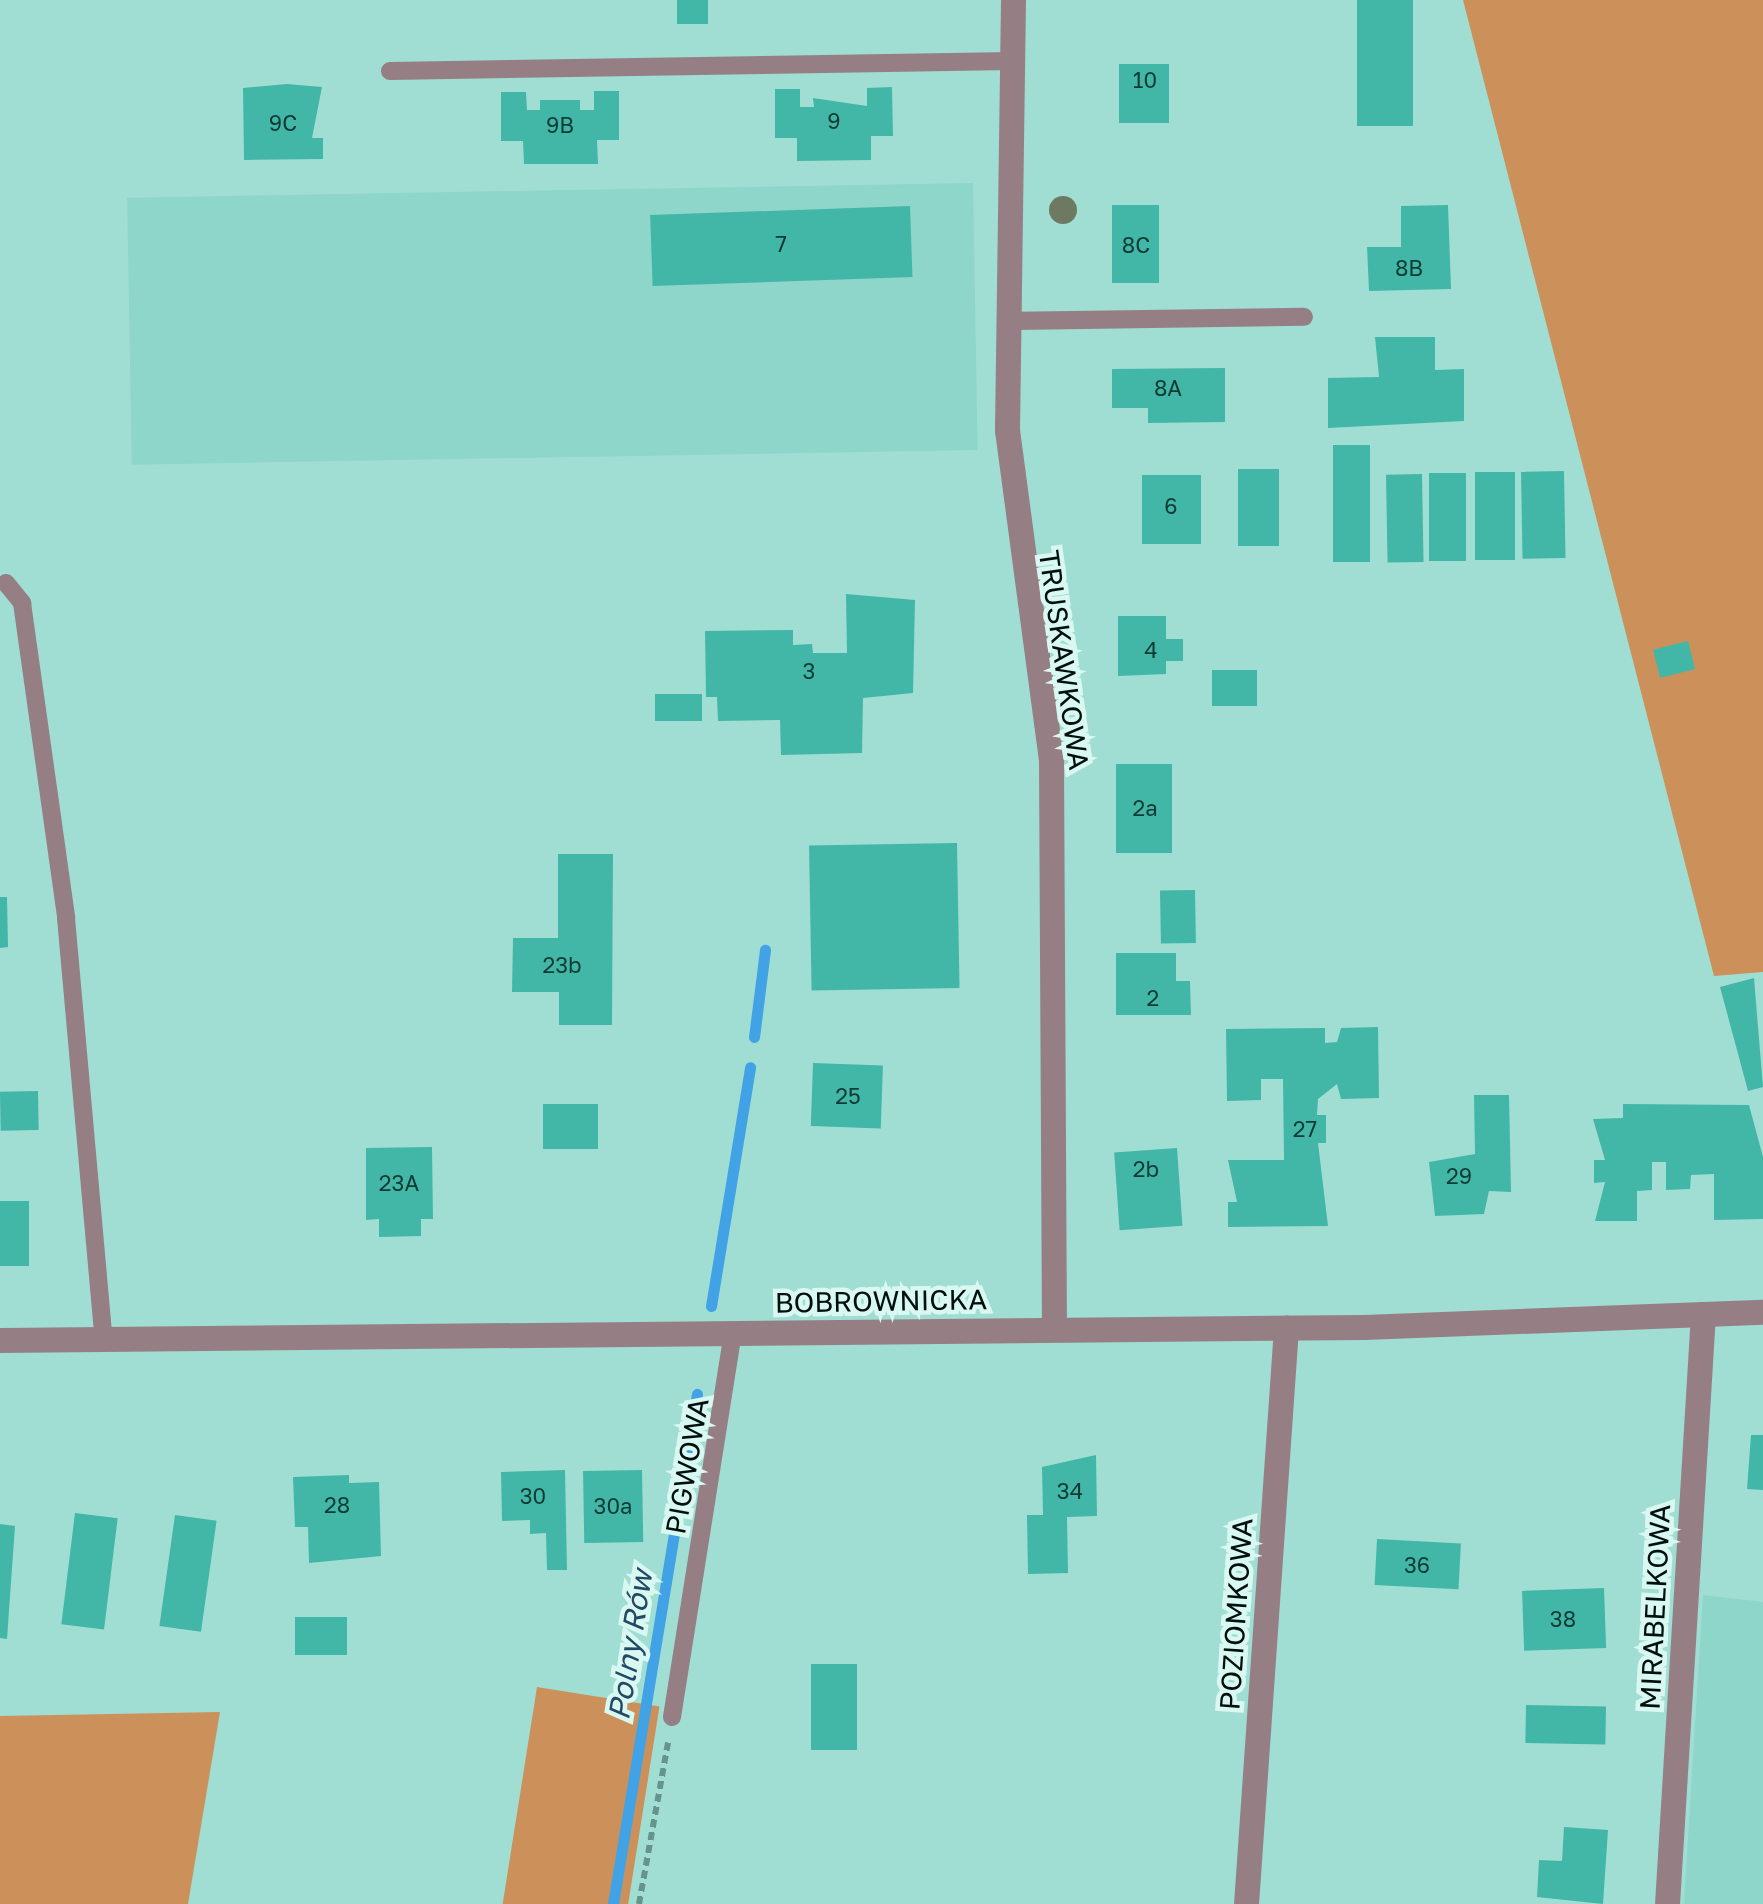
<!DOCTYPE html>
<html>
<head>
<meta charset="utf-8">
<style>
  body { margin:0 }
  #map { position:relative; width:1763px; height:1904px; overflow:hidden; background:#a0ded3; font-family:"Golos Text",sans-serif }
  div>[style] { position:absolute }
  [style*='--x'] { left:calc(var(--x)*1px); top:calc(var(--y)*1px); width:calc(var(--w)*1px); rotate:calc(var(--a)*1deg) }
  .built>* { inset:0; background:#8dd6c9; transform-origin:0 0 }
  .green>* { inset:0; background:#cc915b; transform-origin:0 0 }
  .stream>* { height:11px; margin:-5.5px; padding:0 5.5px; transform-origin:5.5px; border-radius:5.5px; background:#41a3e6 }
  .building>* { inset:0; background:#42b7a7; transform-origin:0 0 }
  .path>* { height:6px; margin-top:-3px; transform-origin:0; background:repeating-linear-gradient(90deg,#66938b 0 8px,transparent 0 13px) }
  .service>* { height:18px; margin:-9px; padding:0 9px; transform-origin:9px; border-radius:9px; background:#967f84 }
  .minor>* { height:25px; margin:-12.5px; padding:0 12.5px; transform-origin:12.5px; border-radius:12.5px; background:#967f84 }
  .trees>* { width:28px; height:28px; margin:-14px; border-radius:50%; background:#6e7961 }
  span { translate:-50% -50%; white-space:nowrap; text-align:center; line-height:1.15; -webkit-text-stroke:9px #daf8f2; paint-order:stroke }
  .number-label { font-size:22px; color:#103a34 }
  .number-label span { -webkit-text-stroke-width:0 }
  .street-label { font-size:28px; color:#00100d }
  .water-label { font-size:30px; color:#224965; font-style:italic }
</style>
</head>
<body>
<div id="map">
  <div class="built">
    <i style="left:973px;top:183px;width:267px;height:846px;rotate:89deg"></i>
    <i style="clip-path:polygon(1703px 1595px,1763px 1602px,1763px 1904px,1684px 1904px)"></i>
  </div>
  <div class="green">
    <i style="clip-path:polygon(1463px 0,1763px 0,1763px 972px,1714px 976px)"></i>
    <i style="left:537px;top:1687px;width:124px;height:220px;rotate:9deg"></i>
    <i style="clip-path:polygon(220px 1712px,188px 1904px,0 1904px,0 1716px)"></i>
  </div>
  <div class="stream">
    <i style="--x:754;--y:1037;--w:88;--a:-82.8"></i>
    <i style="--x:711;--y:1306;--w:242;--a:-80.7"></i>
    <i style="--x:613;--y:1904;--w:517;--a:-80.65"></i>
  </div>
  <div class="building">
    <i style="left:677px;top:0;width:31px;height:24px"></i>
    <i style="left:1357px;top:0;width:56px;height:126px"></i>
    <i style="left:1119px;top:64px;width:50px;height:59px"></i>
    <i style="clip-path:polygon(287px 84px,322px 87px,312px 138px,323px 138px,323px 159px,244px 160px,243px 88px)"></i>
    <i style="clip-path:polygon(892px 87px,893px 136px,871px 136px,871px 160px,797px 161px,797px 138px,775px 138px,775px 89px,800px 89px,800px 107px,814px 107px,813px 98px,867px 106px,867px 88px)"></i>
    <i style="clip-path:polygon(594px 91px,619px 91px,619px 140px,597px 140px,598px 164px,524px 164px,523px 141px,501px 141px,501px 92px,526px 92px,527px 110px,540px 110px,540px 100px,580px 100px,580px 110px,594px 110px)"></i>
    <i style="left:1159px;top:205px;width:78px;height:47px;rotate:90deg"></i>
    <i style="clip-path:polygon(1448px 205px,1451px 289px,1369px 291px,1367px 247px,1401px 247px,1401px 206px)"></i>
    <i style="left:910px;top:206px;width:71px;height:260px;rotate:88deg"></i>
    <i style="clip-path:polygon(1375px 337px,1435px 337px,1435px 370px,1464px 369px,1464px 421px,1328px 428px,1328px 378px,1379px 377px)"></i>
    <i style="clip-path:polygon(1225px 368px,1225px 422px,1148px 423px,1148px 408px,1112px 408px,1112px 369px)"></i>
    <i style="left:1333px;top:445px;width:37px;height:117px"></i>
    <i style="left:1279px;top:469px;width:77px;height:41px;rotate:90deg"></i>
    <i style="left:1564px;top:471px;width:87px;height:43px;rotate:89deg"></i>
    <i style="left:1475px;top:472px;width:40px;height:88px"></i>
    <i style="left:1429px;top:473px;width:37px;height:88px"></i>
    <i style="left:1422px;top:474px;width:88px;height:36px;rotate:89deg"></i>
    <i style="left:1201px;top:475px;width:69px;height:59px;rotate:90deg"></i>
    <i style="clip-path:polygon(846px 594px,915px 600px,913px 693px,863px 698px,862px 753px,781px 755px,780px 720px,718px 721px,717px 697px,706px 697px,705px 631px,793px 630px,793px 645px,812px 644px,813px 653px,847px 653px)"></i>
    <i style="clip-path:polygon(1118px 616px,1166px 616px,1166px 639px,1183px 639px,1183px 661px,1166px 661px,1166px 674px,1118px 676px)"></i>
    <i style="left:1688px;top:641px;width:29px;height:36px;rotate:76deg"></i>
    <i style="left:1212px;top:670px;width:45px;height:36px"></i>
    <i style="left:655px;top:694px;width:47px;height:27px"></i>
    <i style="left:1116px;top:764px;width:56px;height:89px"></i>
    <i style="left:957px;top:843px;width:145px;height:148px;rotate:89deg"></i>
    <i style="clip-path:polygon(558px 854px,613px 854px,612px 1025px,559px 1025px,559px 992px,512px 992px,513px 938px,558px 938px)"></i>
    <i style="left:1195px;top:890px;width:53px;height:35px;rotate:89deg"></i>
    <i style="clip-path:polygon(0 897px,7px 897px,8px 947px,0 948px)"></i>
    <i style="clip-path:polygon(1116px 953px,1176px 953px,1176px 981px,1190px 981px,1191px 1015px,1116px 1015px)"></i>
    <i style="clip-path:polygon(1754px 978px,1763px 1087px,1748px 1091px,1720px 987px)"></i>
    <i style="clip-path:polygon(1378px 1027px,1379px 1098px,1341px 1099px,1337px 1084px,1318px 1099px,1317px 1115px,1326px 1115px,1326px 1143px,1318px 1143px,1328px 1226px,1228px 1227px,1228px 1202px,1237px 1202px,1228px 1160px,1284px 1160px,1283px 1079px,1261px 1079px,1261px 1100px,1227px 1101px,1226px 1029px,1325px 1028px,1325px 1043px,1337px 1042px,1341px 1028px)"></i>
    <i style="left:813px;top:1063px;width:70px;height:63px;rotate:2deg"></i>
    <i style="left:38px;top:1091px;width:39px;height:38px;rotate:89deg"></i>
    <i style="clip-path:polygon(1474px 1095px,1509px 1095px,1511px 1192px,1489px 1191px,1484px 1214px,1435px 1216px,1429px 1162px,1475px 1154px)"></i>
    <i style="left:598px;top:1104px;width:45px;height:55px;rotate:90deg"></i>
    <i style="clip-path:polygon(1623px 1104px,1749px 1105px,1763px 1157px,1763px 1219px,1714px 1220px,1714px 1174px,1691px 1175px,1690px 1189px,1666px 1190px,1666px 1162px,1652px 1162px,1652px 1190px,1637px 1191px,1637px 1221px,1595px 1221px,1605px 1182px,1594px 1183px,1594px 1160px,1605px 1160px,1593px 1119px,1623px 1118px)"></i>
    <i style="clip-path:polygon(432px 1147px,433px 1219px,421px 1219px,421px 1236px,379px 1237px,379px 1219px,366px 1220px,366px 1148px)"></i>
    <i style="left:1177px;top:1148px;width:78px;height:63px;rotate:86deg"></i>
    <i style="left:0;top:1201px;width:29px;height:65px"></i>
    <i style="clip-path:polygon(1751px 1435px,1763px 1435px,1763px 1490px,1747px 1489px)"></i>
    <i style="clip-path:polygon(1096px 1455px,1097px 1516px,1067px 1517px,1068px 1573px,1028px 1574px,1027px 1515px,1043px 1515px,1042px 1467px)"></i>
    <i style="clip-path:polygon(565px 1470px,567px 1570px,547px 1570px,546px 1533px,530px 1534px,530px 1520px,502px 1521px,501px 1472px)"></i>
    <i style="left:642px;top:1470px;width:72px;height:59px;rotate:89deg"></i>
    <i style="clip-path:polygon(349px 1475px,349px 1483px,379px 1482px,381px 1556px,309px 1563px,308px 1527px,295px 1527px,293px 1477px)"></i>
    <i style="left:75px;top:1513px;width:43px;height:112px;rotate:7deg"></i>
    <i style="left:175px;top:1515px;width:42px;height:112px;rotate:8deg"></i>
    <i style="clip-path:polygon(0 1524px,15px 1526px,7px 1639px,0 1638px)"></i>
    <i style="left:1377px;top:1539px;width:84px;height:46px;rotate:3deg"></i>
    <i style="left:1604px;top:1588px;width:60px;height:82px;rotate:88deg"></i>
    <i style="left:347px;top:1617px;width:38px;height:52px;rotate:90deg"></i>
    <i style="left:857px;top:1664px;width:86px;height:46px;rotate:90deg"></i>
    <i style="left:1526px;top:1705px;width:80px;height:38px;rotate:1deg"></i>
    <i style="clip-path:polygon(1564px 1827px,1608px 1830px,1603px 1904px,1537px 1897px,1539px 1860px,1562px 1861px)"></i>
  </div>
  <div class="path">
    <i style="--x:639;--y:1904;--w:164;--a:-79.8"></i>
  </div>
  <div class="service">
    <i style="--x:390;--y:71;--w:622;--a:-0.92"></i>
    <i style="--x:1007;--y:321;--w:297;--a:-0.8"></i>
    <i style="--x:6;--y:583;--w:26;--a:51"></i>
    <i style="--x:22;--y:603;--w:318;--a:82"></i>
    <i style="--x:66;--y:918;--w:426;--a:84.9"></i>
    <i style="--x:672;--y:1717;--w:389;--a:-81"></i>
  </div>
  <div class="minor">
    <i style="--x:1013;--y:0;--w:430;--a:90.8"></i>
    <i style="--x:1007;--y:430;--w:334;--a:82.4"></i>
    <i style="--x:1051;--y:761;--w:568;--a:89.7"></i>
    <i style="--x:0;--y:1340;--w:1364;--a:-0.55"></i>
    <i style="--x:1364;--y:1327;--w:399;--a:-2.2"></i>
    <i style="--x:1246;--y:1904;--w:578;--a:-86.03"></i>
    <i style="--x:1667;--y:1904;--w:591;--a:-86.51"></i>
  </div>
  <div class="trees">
    <i style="left:1063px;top:210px"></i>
  </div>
  <div class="number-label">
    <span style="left:1145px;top:80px">10</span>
    <span style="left:834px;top:121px">9</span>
    <span style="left:283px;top:123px">9C</span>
    <span style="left:560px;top:125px">9B</span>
    <span style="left:781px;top:244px">7</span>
    <span style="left:1136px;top:245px">8C</span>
    <span style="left:1409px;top:268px">8B</span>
    <span style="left:1168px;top:388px">8A</span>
    <span style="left:1171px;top:506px">6</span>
    <span style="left:1151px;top:650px">4</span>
    <span style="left:809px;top:671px">3</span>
    <span style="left:1145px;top:808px">2a</span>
    <span style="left:562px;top:965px">23b</span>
    <span style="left:1153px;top:998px">2</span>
    <span style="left:848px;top:1096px">25</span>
    <span style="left:1305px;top:1129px">27</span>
    <span style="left:1146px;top:1169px">2b</span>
    <span style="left:1459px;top:1176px">29</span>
    <span style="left:399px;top:1183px">23A</span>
    <span style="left:1070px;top:1491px">34</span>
    <span style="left:533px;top:1496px">30</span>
    <span style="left:337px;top:1505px">28</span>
    <span style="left:613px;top:1506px">30a</span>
    <span style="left:1417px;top:1565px">36</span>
    <span style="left:1563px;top:1619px">38</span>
  </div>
  <div class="street-label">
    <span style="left:1064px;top:660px;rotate:82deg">TRUSKAWKOWA</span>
    <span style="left:881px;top:1301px;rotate:-1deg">BOBROWNICKA</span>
    <span style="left:687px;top:1466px;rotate:-80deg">PIGWOWA</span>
    <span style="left:1655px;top:1607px;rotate:-87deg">MIRABELKOWA</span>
    <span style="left:1236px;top:1614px;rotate:-86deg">POZIOMKOWA</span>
  </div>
  <div class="water-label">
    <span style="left:630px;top:1645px;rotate:-81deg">Polny Rów</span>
  </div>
</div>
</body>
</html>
